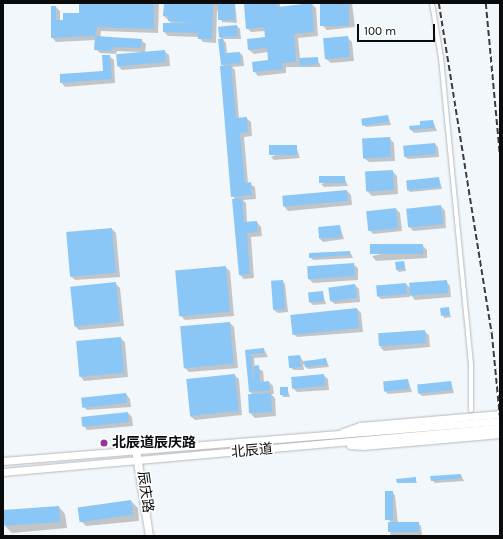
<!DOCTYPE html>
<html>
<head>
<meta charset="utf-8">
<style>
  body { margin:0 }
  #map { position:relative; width:503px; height:539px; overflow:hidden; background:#f2f7fb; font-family:Karla,"Noto Sans SC",sans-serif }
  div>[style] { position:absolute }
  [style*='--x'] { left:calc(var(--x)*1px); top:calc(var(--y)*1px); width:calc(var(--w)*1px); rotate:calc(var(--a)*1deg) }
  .shadow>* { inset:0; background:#0003 }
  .building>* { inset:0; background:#8ac7f6; transform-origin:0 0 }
  .roads { filter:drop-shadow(0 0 1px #b5b9bd) drop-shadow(0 0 1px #b5b9bd) }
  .street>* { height:4px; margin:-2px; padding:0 2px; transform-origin:2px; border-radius:2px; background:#fff }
  .primary>* { height:7px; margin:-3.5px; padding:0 3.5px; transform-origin:3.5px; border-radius:3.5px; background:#fff }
  .rail>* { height:1.5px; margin-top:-0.75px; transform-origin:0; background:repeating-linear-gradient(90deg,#3a3c3f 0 6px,transparent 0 9px) }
  .dots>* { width:11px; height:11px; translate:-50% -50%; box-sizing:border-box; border:2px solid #fff; border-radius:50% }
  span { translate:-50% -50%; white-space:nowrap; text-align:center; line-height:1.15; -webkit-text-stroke:3px #fff; paint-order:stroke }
  .poi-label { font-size:14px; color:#0a0b0d; font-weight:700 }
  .left { translate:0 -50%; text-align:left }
  .street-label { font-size:14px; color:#0a0b0d }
  .frame { position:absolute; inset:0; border:4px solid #0a0b0d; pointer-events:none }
  .scale { position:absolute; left:357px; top:24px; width:78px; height:18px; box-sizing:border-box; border:2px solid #0a0b0d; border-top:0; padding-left:5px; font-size:12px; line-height:14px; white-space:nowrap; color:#0a0b0d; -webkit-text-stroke:3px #fff; paint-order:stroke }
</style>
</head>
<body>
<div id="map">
  <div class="shadow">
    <i style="clip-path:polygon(80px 3px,159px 3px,158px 33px,101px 31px,100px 38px,141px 40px,146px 44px,145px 53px,164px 51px,169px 55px,170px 66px,122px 70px,118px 66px,142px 52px,117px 51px,116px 54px,100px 53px,96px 49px,96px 40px,56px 42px,52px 37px,56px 7px,60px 11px,60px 21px,80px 14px)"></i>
    <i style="clip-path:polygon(165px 3px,235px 3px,237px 23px,222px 22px,217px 10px,216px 43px,203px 42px,199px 37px,168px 36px,164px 32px,164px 24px,172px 24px,164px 16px)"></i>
    <i style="clip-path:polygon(263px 3px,280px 3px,280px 8px,312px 4px,316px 8px,318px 36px,298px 38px,300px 59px,317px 58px,321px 67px,286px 67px,286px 73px,258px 76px,254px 71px,269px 61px,268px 52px,254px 54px,249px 50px,266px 38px,265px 31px,251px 32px,247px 28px)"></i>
    <i style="clip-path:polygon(321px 3px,352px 3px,355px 27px,327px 30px,323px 26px)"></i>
    <i style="clip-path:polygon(237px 26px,240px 29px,241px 39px,223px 39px,226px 43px,227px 54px,240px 53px,243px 56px,244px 66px,232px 67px,235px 70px,239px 118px,246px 118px,251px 122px,252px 136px,244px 137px,248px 183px,255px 187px,256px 199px,243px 200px,246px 203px,247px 223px,257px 222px,261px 227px,262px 236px,251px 237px,254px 278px,244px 279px,240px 275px,224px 67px,222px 64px,222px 40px,219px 36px)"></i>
    <i style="clip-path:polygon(347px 37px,352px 42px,354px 61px,331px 63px,326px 59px)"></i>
    <i style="clip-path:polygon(109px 56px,114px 60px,115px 83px,65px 87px,61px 82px,104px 72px)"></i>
    <i style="clip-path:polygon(388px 116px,391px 125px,366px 127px,363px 124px)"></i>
    <i style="clip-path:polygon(433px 121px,437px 131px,414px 133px,411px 130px)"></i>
    <i style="clip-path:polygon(389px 138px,394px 143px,395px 161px,369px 162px,364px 158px)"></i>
    <i style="clip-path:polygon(435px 144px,438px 147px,439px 157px,408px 159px,404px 156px)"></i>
    <i style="clip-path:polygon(296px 146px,300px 158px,274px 160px,271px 157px)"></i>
    <i style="clip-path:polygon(392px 171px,397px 176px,398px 194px,372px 196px,368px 192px)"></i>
    <i style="clip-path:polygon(344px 177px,348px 186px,324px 187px,321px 184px)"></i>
    <i style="clip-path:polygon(439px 178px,442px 189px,410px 192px,407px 189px)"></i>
    <i style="clip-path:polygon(347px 191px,351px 195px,352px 205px,288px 211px,284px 206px)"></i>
    <i style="clip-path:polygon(441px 206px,445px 211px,446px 228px,413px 231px,409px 226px)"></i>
    <i style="clip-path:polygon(396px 209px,400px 213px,402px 231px,373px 234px,369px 229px)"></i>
    <i style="clip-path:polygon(340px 226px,344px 239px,323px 242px,320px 239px)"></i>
    <i style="clip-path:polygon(112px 229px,116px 233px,120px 277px,75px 280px,71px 276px,68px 233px)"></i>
    <i style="clip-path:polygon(422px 245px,427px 250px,427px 258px,376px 261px,372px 256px)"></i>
    <i style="clip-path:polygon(350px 252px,353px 258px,313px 260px,310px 257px)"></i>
    <i style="clip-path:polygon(404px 262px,406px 271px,399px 272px,397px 270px)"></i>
    <i style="clip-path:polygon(353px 264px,358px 268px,358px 280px,313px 283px,309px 279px)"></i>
    <i style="clip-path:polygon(225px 267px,230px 271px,234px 316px,185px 320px,181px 316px)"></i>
    <i style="clip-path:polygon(282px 281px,285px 284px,288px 312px,278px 313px,274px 310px)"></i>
    <i style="clip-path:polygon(446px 281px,450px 286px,451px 297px,415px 300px,410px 294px,410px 297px,381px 299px,378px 296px,406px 284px,410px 288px)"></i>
    <i style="clip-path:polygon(116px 284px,120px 288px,124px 326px,79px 330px,75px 326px)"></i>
    <i style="clip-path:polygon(355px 285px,359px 289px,360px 302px,335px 304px,330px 300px)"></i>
    <i style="clip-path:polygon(322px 292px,326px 304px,313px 305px,310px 302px)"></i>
    <i style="clip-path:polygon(357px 309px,361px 313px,363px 332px,297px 337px,293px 333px)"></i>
    <i style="clip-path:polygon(441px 309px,448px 309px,451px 317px,444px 318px)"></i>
    <i style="clip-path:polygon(230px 323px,234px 327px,238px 368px,189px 372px,185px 368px)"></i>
    <i style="clip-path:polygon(424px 331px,429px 335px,430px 347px,384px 351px,380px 347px)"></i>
    <i style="clip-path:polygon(120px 338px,125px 342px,128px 377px,84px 381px,80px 376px)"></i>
    <i style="clip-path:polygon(264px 349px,268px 357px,254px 358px,255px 367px,263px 371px,264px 382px,269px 382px,273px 386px,274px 394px,271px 394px,275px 398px,276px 416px,255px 418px,251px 414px,254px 395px,250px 392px,246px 351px)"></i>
    <i style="clip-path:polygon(300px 356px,303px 361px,326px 359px,329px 367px,308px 369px,303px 364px,304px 370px,294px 370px,290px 367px)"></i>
    <i style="clip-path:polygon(234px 375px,239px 379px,242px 415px,195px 420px,190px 416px)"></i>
    <i style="clip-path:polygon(323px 375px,328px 379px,329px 390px,297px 392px,293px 388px)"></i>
    <i style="clip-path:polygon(408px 380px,412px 392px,388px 394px,385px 391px)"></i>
    <i style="clip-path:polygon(451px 382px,454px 393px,422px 396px,419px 393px)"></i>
    <i style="clip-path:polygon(287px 388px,290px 397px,283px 397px,282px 395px)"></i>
    <i style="clip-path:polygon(126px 394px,130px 399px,131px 407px,87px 410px,83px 406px)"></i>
    <i style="clip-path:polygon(128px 413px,132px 417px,133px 426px,87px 430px,83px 425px)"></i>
    <i style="clip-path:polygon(461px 475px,464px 481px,435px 483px,432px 480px)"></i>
    <i style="clip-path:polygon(415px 478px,417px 483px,398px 483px)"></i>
    <i style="clip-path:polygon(392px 492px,395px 495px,398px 524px,418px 523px,421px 526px,422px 535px,392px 536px,390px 534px,393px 524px,388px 519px)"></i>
    <i style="clip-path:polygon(131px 501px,138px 508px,139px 521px,86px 526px,79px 519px)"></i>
    <i style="clip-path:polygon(59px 507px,65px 514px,67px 528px,12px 533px,5px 526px)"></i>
  </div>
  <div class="building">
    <i style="clip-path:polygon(79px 3px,154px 3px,154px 29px,97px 27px,95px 36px,51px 38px,51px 6px,56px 6px,56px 20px,63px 20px,63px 13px,79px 13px)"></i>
    <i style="clip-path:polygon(164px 3px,213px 3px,212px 39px,198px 39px,198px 33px,163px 32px,163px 23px,195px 23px,168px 21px,168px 16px,163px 16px)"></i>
    <i style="left:218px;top:3px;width:17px;height:17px"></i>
    <i style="clip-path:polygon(277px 3px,277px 7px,312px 3px,314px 32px,294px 34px,296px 62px,282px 63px,283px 69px,253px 72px,252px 62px,268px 60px,267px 48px,248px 50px,247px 39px,265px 37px,264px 27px,246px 29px,244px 4px)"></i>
    <i style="left:320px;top:3px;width:29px;height:23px"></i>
    <i style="left:237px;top:25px;width:11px;height:19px;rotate:85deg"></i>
    <i style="clip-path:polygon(95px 36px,142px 39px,141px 48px,113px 47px,112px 51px,94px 50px)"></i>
    <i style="left:348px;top:36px;width:21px;height:25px;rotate:85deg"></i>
    <i style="clip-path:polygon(218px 39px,223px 39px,225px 53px,240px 52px,241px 63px,221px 65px)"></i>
    <i style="left:165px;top:50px;width:12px;height:49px;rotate:85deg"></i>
    <i style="clip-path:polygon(102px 55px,110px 55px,112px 79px,60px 83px,60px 74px,103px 71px)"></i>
    <i style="clip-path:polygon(318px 57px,318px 64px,300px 66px,299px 58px)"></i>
    <i style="clip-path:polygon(231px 65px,236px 118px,247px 117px,248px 132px,240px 133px,245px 183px,251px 182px,252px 195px,231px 197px,220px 66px)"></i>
    <i style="left:388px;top:115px;width:7px;height:27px;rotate:82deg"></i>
    <i style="clip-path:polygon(433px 120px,434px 128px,410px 130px,409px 126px,420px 125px,420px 121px)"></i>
    <i style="left:390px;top:137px;width:20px;height:28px;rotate:87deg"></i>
    <i style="left:435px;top:143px;width:11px;height:32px;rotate:85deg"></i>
    <i style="left:297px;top:145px;width:10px;height:28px;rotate:90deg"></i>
    <i style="left:393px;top:170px;width:20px;height:28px;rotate:87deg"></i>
    <i style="left:345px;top:176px;width:7px;height:26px;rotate:90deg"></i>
    <i style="left:439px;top:177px;width:10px;height:33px;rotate:84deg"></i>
    <i style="left:347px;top:190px;width:11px;height:65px;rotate:85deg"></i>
    <i style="clip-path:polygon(242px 198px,244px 222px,257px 221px,258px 232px,247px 233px,250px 274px,239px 275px,232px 199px)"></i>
    <i style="left:441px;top:205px;width:19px;height:35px;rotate:84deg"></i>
    <i style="left:396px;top:208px;width:20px;height:30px;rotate:84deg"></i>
    <i style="left:340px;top:225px;width:12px;height:22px;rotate:85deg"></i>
    <i style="left:112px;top:228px;width:45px;height:46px;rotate:85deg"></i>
    <i style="left:423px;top:244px;width:10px;height:53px;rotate:90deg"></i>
    <i style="clip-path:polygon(350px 251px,350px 255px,309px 258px,309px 253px)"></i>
    <i style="left:404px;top:261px;width:8px;height:9px;rotate:83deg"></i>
    <i style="left:354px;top:263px;width:13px;height:47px;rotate:86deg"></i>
    <i style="left:226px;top:266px;width:46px;height:51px;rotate:85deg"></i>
    <i style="left:283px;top:280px;width:29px;height:12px;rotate:86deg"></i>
    <i style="left:447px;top:280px;width:13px;height:38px;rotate:86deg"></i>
    <i style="left:116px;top:282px;width:40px;height:46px;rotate:84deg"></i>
    <i style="left:406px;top:283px;width:11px;height:30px;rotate:85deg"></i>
    <i style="left:355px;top:284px;width:14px;height:27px;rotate:82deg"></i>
    <i style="left:323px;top:291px;width:10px;height:15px;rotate:84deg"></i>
    <i style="left:449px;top:307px;width:8px;height:9px;rotate:83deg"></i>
    <i style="left:357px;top:308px;width:20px;height:67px;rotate:84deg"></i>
    <i style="left:230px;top:322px;width:42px;height:50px;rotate:85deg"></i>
    <i style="left:425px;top:330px;width:13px;height:47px;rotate:86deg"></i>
    <i style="left:121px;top:337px;width:36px;height:45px;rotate:85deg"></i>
    <i style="clip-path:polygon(264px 348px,264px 353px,251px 354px,253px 382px,254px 366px,259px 365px,260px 382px,269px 381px,270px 390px,249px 392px,245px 350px)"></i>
    <i style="left:300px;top:355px;width:12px;height:12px;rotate:85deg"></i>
    <i style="left:326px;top:358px;width:6px;height:22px;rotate:81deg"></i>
    <i style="left:235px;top:374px;width:37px;height:49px;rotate:84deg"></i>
    <i style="left:324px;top:374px;width:12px;height:33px;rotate:85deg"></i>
    <i style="left:408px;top:379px;width:10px;height:25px;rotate:84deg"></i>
    <i style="left:451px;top:381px;width:9px;height:34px;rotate:84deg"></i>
    <i style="left:288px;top:387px;width:8px;height:8px;rotate:90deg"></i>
    <i style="left:126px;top:393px;width:10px;height:45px;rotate:84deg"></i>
    <i style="left:271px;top:393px;width:19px;height:23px;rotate:87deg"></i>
    <i style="left:128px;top:412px;width:10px;height:47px;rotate:84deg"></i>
    <i style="clip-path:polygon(461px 474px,461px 478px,431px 481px,430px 476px)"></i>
    <i style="clip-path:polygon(416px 477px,416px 482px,397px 483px,396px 479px)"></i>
    <i style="left:385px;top:491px;width:8px;height:29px"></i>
    <i style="left:131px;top:500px;width:15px;height:54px;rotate:82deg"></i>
    <i style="left:59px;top:506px;width:16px;height:56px;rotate:86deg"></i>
    <i style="left:419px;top:522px;width:10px;height:31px;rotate:90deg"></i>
  </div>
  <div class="roads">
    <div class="street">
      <i style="--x:432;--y:3;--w:56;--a:80.7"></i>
      <i style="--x:441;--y:58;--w:308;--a:84.4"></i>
      <i style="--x:471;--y:365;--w:45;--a:90"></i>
      <i style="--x:138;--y:449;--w:88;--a:81.5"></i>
      <i style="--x:134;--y:450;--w:87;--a:80.8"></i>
    </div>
    <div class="primary">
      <i style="--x:343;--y:432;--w:18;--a:-19"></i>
      <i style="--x:360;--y:426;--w:141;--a:-4.9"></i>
      <i style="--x:350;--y:445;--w:13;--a:4"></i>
      <i style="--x:363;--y:446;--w:138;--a:-5"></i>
      <i style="--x:3;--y:461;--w:499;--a:-4.6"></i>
      <i style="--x:3;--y:472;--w:499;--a:-5.1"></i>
    </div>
  </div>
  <div class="rail">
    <i style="--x:439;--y:3;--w:334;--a:80.9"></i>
    <i style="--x:492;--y:333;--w:83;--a:84.5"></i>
    <i style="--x:486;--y:3;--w:153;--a:84.7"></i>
  </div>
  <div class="dots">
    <i style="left:104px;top:443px;background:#93339c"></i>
  </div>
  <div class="poi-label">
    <span class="left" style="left:112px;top:443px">北辰道辰庆路</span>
  </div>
  <div class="street-label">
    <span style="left:252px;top:451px;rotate:-5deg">北辰道</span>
    <span style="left:145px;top:492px;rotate:82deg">辰庆路</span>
  </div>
  <div class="frame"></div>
  <div class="scale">100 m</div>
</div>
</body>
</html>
